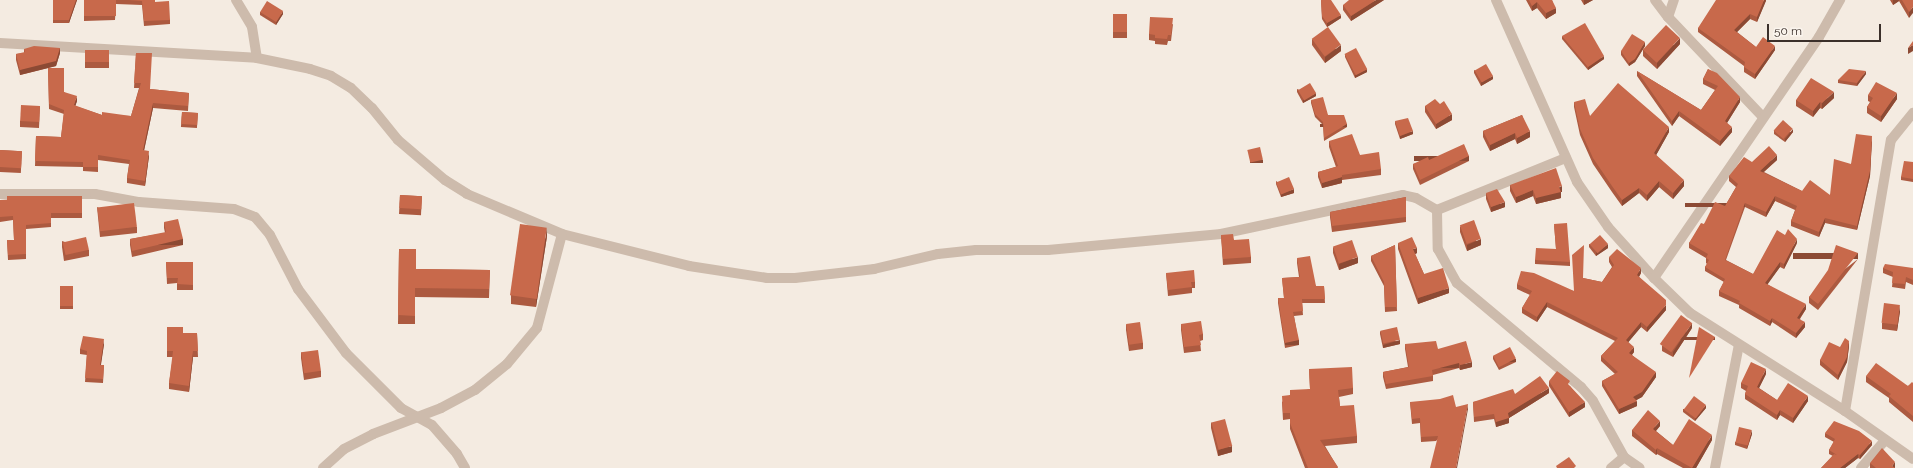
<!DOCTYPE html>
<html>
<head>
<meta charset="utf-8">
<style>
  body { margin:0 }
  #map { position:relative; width:1913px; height:468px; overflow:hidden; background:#f4ebe1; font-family:Raleway,sans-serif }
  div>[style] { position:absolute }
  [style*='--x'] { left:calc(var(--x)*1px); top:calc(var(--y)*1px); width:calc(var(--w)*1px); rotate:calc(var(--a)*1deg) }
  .minor>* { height:10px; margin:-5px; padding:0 5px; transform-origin:5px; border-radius:5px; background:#cdbbac }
  .wall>* { inset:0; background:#ac5a40; transform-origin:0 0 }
  .shaded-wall>* { inset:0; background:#8c4a34; transform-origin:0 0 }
  .building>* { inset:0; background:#c8694b; transform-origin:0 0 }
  span { translate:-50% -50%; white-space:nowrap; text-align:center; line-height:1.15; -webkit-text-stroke:3px #fbf5ee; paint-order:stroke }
  .scale { position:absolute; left:1767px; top:24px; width:114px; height:18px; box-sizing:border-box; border:2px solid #3b302b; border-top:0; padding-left:5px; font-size:12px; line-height:14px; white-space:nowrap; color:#3b302b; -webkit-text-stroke:3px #fbf5ee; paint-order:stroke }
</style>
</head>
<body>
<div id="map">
  <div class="minor">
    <i style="--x:236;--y:0;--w:31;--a:59"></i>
    <i style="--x:252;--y:27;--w:31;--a:81"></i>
    <i style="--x:1496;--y:0;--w:199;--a:66"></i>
    <i style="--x:1577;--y:182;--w:55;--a:55.4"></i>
    <i style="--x:1608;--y:227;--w:69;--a:48"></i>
    <i style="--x:1654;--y:278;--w:50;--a:44.2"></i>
    <i style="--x:1690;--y:313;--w:183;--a:32.3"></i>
    <i style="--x:1845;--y:411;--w:83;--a:35.2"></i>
    <i style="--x:1655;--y:0;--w:21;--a:53"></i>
    <i style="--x:1668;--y:17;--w:138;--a:46.5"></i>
    <i style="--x:1668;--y:17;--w:18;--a:-71"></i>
    <i style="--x:0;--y:43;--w:257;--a:3.3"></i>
    <i style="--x:257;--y:58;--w:54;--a:11.7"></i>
    <i style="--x:310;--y:69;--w:22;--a:18"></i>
    <i style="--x:331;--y:76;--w:23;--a:31"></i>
    <i style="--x:351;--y:88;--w:29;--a:44"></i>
    <i style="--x:372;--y:108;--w:41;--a:50.9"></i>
    <i style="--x:398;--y:140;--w:62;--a:40.4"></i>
    <i style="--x:445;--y:180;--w:26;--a:32"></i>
    <i style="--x:467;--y:194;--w:103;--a:22.8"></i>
    <i style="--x:562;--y:234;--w:131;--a:14.1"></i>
    <i style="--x:689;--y:266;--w:79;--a:8.7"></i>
    <i style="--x:767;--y:278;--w:28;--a:0"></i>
    <i style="--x:795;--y:278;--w:80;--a:-6.5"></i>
    <i style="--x:874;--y:269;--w:66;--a:-13.2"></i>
    <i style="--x:938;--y:254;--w:38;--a:-6"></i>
    <i style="--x:976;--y:250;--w:72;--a:0"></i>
    <i style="--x:1048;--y:250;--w:174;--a:-5.3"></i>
    <i style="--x:1221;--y:234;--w:186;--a:-12.1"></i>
    <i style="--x:1403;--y:195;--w:13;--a:13"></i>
    <i style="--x:1416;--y:198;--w:24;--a:30"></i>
    <i style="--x:1437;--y:210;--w:139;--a:-22"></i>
    <i style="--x:0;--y:194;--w:95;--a:0"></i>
    <i style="--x:95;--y:194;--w:45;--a:10.3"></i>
    <i style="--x:139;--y:202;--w:95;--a:4.2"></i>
    <i style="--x:234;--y:209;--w:22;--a:21"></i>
    <i style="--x:255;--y:217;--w:23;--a:50"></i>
    <i style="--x:270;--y:235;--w:61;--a:62.6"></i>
    <i style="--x:298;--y:289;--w:80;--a:53.1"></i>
    <i style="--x:346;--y:353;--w:78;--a:45"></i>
    <i style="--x:401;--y:408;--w:35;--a:29"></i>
    <i style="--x:432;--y:425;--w:38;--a:49"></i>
    <i style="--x:457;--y:454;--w:16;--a:60"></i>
    <i style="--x:1437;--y:210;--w:39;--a:89"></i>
    <i style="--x:1438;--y:249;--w:39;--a:61"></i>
    <i style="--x:1457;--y:283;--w:162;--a:40"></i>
    <i style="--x:1581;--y:387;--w:18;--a:49"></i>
    <i style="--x:1593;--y:401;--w:64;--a:61"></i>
    <i style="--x:1624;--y:457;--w:19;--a:35"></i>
    <i style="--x:1654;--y:278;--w:292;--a:-55.6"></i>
    <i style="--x:1819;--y:37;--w:43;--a:-60.4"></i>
    <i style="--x:1845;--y:411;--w:275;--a:-80.4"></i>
    <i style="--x:1891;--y:140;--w:35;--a:-51"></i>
    <i style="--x:323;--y:468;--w:28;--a:-42"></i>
    <i style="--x:344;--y:449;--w:33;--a:-27"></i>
    <i style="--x:373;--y:434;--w:73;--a:-20.9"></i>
    <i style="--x:441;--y:408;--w:38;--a:-28"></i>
    <i style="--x:475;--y:390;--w:41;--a:-39.1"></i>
    <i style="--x:507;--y:364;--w:47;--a:-50.2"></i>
    <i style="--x:537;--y:328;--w:97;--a:-75.1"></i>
    <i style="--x:1611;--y:468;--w:17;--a:-40"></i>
    <i style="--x:1715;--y:468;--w:125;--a:-79"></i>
    <i style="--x:1861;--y:468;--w:37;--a:-49"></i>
  </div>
  <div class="wall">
    <i style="clip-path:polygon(53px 0,77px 0,69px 23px,53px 23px)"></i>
    <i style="clip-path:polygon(84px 0,155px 0,155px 2px,170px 20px,170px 24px,144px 26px,142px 5px,116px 4px,115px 20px,84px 21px)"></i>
    <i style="clip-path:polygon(1321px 0,1341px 18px,1327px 27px,1322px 19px)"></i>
    <i style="clip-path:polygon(1384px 0,1351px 21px,1343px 10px,1343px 5px)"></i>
    <i style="clip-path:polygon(1526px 0,1552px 0,1556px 13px,1546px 19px,1537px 8px,1532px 11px)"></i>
    <i style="clip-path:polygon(1581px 0,1593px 0,1584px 5px)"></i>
    <i style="clip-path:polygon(1766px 0,1757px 22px,1750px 19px,1737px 32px,1756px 47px,1775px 50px,1755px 79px,1744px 72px,1744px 66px,1698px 32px,1698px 28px)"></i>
    <i style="clip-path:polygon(1890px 0,1913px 0,1909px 18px,1899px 1px,1893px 5px)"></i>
    <i style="clip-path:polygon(260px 12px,283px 14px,276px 25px,260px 15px)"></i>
    <i style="left:1113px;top:14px;width:14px;height:24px"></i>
    <i style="clip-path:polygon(1173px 24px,1171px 41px,1168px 41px,1167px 45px,1155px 44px,1155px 41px,1149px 40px,1149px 34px)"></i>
    <i style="clip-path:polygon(1562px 36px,1604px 59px,1588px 70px,1562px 39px)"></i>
    <i style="clip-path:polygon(1312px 39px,1341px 51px,1325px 63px,1312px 45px)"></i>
    <i style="clip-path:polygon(1680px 44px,1657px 69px,1643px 56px,1643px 50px)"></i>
    <i style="clip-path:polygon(1645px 46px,1635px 62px,1629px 66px,1621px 55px,1621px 51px)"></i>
    <i style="clip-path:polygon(24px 49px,60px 53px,56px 66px,48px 68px,64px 92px,77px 101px,75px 106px,102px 115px,131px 116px,139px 88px,134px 88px,136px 53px,150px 89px,189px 93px,188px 111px,153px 108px,144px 151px,149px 156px,145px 186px,127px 183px,127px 178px,129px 164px,98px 160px,98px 172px,83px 171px,83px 167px,35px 166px,36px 136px,61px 137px,64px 114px,49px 109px,48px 68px,20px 75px,16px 60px,16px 54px,24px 53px)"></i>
    <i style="left:85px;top:50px;width:24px;height:18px"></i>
    <i style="clip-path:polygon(1345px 54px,1367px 72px,1355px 78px,1345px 57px)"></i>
    <i style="clip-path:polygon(1708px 69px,1740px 102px,1727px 123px,1732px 132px,1720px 146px,1679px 116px,1672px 126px,1637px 76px,1637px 71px,1701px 110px,1715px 90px,1703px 84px,1703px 79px)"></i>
    <i style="clip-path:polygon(1474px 70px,1493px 79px,1481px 86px,1474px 73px)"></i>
    <i style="clip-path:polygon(1866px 74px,1857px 86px,1838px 83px,1838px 80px)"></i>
    <i style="clip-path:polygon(1297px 89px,1316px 96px,1303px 103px,1297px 92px)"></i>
    <i style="clip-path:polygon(1868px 95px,1897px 99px,1881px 122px,1867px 113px,1867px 107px,1870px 102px,1868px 101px)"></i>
    <i style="clip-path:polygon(1834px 98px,1822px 109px,1820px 108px,1813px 117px,1796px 106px,1796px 100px)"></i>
    <i style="clip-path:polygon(1311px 100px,1328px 115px,1347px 127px,1324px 141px,1323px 125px,1315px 117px,1311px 103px)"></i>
    <i style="clip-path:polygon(1574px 102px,1590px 116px,1669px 132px,1656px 155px,1684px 186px,1673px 199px,1659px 187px,1647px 201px,1639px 193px,1622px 206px,1612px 192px,1593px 164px,1580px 135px,1574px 107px)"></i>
    <i style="clip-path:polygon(1440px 104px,1452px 120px,1436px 129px,1425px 112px,1425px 106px)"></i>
    <i style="clip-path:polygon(40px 106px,39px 128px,20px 127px,20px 121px)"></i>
    <i style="left:182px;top:112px;width:16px;height:15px;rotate:4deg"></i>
    <i style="clip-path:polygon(1522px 115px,1530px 137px,1517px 144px,1515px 139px,1490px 151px,1483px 137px,1483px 131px)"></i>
    <i style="clip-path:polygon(1395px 121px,1413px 134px,1400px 139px,1395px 124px)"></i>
    <i style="clip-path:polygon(1774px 131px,1793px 132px,1785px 142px,1774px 134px)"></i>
    <i style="clip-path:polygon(1329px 141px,1360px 155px,1381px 169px,1381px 175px,1342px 180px,1342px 183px,1322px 188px,1318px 177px,1318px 172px,1336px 167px,1329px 147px)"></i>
    <i style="clip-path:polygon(1872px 141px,1870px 176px,1857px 230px,1825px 223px,1819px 237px,1791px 226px,1791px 221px,1795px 210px,1775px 201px,1766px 217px,1745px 207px,1726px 260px,1753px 274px,1797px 243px,1784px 269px,1780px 267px,1767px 284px,1806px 309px,1800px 319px,1805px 327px,1796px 338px,1772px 322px,1770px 326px,1739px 308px,1739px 305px,1719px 296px,1719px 291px,1724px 282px,1705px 271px,1705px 267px,1707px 264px,1706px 263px,1706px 258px,1689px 248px,1689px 243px,1704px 224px,1725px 206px,1736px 187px,1729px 181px,1729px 176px,1752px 162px,1777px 160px,1764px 172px,1802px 191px,1830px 195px,1851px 164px)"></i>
    <i style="left:0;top:150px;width:22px;height:22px;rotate:3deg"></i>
    <i style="clip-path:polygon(1429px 160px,1469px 161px,1420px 185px,1413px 169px,1413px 164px)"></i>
    <i style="clip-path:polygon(1913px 162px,1913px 182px,1901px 180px,1901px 177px)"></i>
    <i style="clip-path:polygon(1276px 181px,1294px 193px,1281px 197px,1276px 184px)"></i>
    <i style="clip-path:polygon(1510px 185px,1562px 192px,1561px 192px,1561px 198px,1536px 204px,1533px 196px,1516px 203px,1510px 191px)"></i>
    <i style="clip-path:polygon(1486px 193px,1505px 207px,1491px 212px,1486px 199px)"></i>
    <i style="left:400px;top:195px;width:22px;height:19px;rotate:3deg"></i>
    <i style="clip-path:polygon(82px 196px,82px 218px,51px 218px,51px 227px,26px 229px,26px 259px,8px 260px,7px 240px,14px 240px,13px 220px,0 222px,0 200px)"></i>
    <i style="clip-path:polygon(1406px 197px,1406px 222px,1332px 232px,1330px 217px,1330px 212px)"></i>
    <i style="clip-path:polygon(97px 207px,137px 227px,137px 233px,100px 237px)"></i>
    <i style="clip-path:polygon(164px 222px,183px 245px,132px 257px,130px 245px,130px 239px,165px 233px,164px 228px)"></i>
    <i style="clip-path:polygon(1554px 224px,1570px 262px,1570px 266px,1535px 264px,1535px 260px,1556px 249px)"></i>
    <i style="clip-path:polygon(1460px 226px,1481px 245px,1467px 251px,1460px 232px)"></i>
    <i style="clip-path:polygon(1221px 235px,1234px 240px,1251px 257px,1251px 263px,1223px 265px)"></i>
    <i style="clip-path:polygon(547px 236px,536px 307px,511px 304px,511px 295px)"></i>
    <i style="clip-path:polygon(62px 241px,89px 250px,89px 256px,64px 261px,62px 247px)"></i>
    <i style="clip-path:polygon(1398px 243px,1417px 253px,1415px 254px,1424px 274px,1449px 293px,1418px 304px,1398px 249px)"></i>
    <i style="clip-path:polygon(1589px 244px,1608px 248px,1596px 256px,1589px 247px)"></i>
    <i style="clip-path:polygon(1395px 245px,1397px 311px,1385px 312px,1384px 286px,1371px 261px,1371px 256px)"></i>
    <i style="clip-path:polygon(1333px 247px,1358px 263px,1339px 270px,1333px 253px)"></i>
    <i style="clip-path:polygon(399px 249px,416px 269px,490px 270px,489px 298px,415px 297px,415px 324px,398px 324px)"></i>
    <i style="clip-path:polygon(1609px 257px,1641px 273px,1639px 277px,1666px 310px,1647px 332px,1641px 327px,1628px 342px,1634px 352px,1632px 355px,1656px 377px,1642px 397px,1636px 400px,1637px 406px,1619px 414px,1602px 386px,1602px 381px,1615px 374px,1601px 361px,1601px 356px,1615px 341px,1547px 307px,1537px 322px,1522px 313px,1522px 308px,1530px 295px,1517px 289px,1517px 284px,1574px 291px,1583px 278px,1602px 282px,1612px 267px,1609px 262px)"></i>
    <i style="clip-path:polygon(1297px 258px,1316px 286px,1324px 286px,1325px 303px,1302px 303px,1303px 315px,1294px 316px,1299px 345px,1285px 348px,1278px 303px,1278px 298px,1284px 298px,1282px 278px,1299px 277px,1297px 263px)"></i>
    <i style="clip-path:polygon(1858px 259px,1818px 310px,1809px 303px,1809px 297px)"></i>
    <i style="clip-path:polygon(166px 262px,193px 262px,193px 290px,177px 290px,177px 283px,167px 284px)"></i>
    <i style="clip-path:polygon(1883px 268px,1913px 268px,1913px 285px,1906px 282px,1905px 289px,1892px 287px,1893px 277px,1883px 273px)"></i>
    <i style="clip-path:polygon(1166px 273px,1195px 282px,1195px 288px,1192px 288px,1192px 293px,1168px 296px)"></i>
    <i style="left:60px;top:286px;width:13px;height:23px"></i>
    <i style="clip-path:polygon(1900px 311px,1897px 331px,1882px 329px,1882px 323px)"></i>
    <i style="clip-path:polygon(1126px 324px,1143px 343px,1143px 349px,1129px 351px,1126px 330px)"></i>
    <i style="clip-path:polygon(1181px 324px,1203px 334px,1203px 340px,1200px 341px,1201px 351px,1184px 353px,1181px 330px)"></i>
    <i style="clip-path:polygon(167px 327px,183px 333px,197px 333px,198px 357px,193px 357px,189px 392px,169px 389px,169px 383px,173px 357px,167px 357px)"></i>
    <i style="clip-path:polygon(1692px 328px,1673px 357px,1662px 351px,1662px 346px)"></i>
    <i style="clip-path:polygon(1380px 331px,1400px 344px,1383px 348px,1380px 334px)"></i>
    <i style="clip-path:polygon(104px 344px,101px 365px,104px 365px,103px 383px,85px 382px,87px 355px,80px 354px,80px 349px)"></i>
    <i style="clip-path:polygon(1405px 344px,1438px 349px,1472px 367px,1460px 370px,1459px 368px,1433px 375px,1433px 381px,1386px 389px,1383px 377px,1383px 372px,1408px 367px,1405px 349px)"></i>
    <i style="clip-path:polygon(1849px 346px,1847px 362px,1838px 380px,1820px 365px,1820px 360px,1840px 347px)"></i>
    <i style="clip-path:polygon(301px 352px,321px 371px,321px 377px,304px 380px,301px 358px)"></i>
    <i style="clip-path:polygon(1493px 356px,1516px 362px,1499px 370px,1493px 359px)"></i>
    <i style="clip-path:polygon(1309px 369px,1353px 388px,1353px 394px,1339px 397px,1340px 406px,1357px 436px,1357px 443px,1325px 446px,1338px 468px,1305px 468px,1290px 429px,1290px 419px,1283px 420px,1282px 402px,1290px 395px,1310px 389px)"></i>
    <i style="clip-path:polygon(1766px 374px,1759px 388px,1777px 400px,1808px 401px,1793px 423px,1780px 415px,1777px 420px,1745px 399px,1745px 394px,1746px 391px,1741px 388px,1741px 383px)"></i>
    <i style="clip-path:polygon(1866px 376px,1908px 386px,1913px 383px,1913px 422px,1889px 402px,1889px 398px,1866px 382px)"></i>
    <i style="clip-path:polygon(1549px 381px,1570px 386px,1585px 407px,1569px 417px,1549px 386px)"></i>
    <i style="clip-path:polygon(1549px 393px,1509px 418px,1509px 423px,1496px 427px,1494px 419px,1474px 422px,1473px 402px,1515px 394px)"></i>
    <i style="clip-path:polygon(1410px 402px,1456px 407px,1468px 409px,1436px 441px,1421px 442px,1420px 423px,1412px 424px)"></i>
    <i style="clip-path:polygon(1706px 408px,1695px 421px,1683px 412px,1683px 409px)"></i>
    <i style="clip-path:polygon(1211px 422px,1232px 452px,1218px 456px,1211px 428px)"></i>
    <i style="clip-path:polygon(1660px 426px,1656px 431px,1673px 445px,1712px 440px,1696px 468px,1683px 468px,1657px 454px,1656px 455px,1632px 436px,1632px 430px)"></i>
    <i style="clip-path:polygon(1825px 433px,1872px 445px,1860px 459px,1858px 458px,1845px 468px,1821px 468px,1833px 456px,1829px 454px,1829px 450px,1834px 442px,1825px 437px)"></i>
    <i style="clip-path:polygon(1752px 434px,1747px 449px,1735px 445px,1735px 442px)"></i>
    <i style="clip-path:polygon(1870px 463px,1895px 467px,1895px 468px,1870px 468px)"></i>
  </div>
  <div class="shaded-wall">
    <i style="clip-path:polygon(76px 0,77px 0,69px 23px,69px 20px)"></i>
    <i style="clip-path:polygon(1376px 0,1384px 0,1351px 21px,1351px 16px)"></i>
    <i style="clip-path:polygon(1584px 0,1593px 0,1584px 5px)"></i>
    <i style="clip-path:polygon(1764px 0,1766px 0,1766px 1px,1757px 22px,1757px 17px)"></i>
    <i style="clip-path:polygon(1893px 0,1899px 0,1899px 1px,1893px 5px)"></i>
    <i style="clip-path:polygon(1537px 2px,1537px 8px,1532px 11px,1532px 6px)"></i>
    <i style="clip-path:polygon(1913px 7px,1913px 13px,1909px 18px,1909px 12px)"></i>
    <i style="clip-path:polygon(1556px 8px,1556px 13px,1546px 19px,1546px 13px)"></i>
    <i style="clip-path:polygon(283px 11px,283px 14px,276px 25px,276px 22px)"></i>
    <i style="clip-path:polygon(1750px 14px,1750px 19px,1734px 35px,1734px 30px)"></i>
    <i style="clip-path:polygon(1341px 15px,1341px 18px,1327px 27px,1327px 23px)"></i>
    <i style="clip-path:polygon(1680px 38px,1680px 44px,1657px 69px,1657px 63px)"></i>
    <i style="clip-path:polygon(1645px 42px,1645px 46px,1635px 62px,1629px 66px,1629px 63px)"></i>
    <i style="clip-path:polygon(1341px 45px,1341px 51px,1325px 63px,1325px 57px)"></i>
    <i style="clip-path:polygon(1913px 45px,1913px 51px,1908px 54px,1908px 48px)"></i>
    <i style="clip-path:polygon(1775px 46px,1775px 50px,1755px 79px,1755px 74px)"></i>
    <i style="clip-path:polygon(60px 48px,60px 53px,56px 66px,20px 75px,20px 70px)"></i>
    <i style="clip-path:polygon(1604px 56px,1604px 59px,1588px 70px,1588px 67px)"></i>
    <i style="clip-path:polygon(1367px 69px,1367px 72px,1355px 78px,1355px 75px)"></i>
    <i style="clip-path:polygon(1866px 71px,1866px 74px,1857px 86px,1857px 83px)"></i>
    <i style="clip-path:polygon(1493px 76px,1493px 79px,1481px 86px,1481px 82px)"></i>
    <i style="clip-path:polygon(1834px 92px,1834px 98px,1822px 109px,1822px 103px)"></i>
    <i style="clip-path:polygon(1316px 93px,1316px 96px,1303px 103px,1303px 100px)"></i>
    <i style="clip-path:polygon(1897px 93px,1897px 99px,1881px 122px,1881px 116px)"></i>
    <i style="clip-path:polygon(77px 96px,77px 101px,74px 110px,74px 105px)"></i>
    <i style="clip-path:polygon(1740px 97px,1740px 102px,1725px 126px,1725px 121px)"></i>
    <i style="clip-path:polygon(1820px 102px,1820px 108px,1813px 117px,1813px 111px)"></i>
    <i style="clip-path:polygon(153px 103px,153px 108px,143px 155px,143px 150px)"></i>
    <i style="clip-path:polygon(1679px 111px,1679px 116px,1672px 126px,1672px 121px)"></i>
    <i style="clip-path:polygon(1452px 114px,1452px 120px,1436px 129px,1436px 124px)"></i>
    <i style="left:1347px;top:124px;width:3px;height:27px;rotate:90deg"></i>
    <i style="clip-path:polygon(1669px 127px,1669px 132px,1654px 159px,1654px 153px)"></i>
    <i style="clip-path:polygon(1732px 127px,1732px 132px,1720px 146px,1720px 141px)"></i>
    <i style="clip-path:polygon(1793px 129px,1793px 132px,1785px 142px,1785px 139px)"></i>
    <i style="clip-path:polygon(1413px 131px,1413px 134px,1400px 139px,1400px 136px)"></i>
    <i style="clip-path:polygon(1530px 131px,1530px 137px,1517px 144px,1517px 138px)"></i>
    <i style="clip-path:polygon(1515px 133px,1515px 139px,1490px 151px,1490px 145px)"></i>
    <i style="clip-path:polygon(1872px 136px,1870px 176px,1857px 230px,1857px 226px)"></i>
    <i style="clip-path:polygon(149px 151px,149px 156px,145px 186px,145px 181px)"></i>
    <i style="clip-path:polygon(1777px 155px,1777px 160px,1760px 175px,1760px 171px)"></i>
    <i style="left:1469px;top:156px;width:5px;height:55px;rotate:90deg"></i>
    <i style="left:1263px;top:160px;width:3px;height:13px;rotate:90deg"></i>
    <i style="clip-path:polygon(1342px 177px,1342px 183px,1322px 188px,1322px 183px)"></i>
    <i style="clip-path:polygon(1684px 180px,1684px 186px,1673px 199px,1673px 193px)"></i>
    <i style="clip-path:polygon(1659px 181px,1659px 187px,1647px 201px,1647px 195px)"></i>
    <i style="clip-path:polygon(1562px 186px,1562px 192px,1561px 192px,1561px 198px,1536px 204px,1536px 198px)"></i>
    <i style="clip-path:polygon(1639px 188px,1639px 193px,1622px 206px,1622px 200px)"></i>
    <i style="clip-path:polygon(1294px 189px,1294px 193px,1281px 197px,1281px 194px)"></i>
    <i style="clip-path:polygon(1533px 190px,1533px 196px,1516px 203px,1516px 197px)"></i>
    <i style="clip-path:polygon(1775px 196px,1775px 201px,1766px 217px,1766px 212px)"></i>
    <i style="clip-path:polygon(1505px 202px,1505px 207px,1491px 212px,1491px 207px)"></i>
    <i style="left:1745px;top:203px;width:4px;height:60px;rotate:90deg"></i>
    <i style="clip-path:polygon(1825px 218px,1825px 223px,1819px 237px,1819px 232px)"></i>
    <i style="clip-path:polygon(547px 228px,547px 236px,536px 307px,536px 298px)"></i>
    <i style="left:183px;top:239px;width:6px;height:52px;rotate:90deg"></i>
    <i style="clip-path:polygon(1481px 239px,1481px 245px,1467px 251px,1467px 245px)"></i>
    <i style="clip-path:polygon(1797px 239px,1797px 243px,1784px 269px,1784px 264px)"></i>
    <i style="clip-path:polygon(1608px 244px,1608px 248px,1596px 256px,1596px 253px)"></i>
    <i style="clip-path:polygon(1417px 248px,1417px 253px,1413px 255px,1413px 249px)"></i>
    <i style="left:1858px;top:253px;width:6px;height:65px;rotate:90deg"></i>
    <i style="clip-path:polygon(1358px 257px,1358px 263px,1339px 270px,1339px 264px)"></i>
    <i style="clip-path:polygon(1780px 262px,1780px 267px,1765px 288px,1765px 283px)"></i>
    <i style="clip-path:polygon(1641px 268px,1641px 273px,1637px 280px,1637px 275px)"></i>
    <i style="clip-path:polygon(1449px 288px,1449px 293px,1418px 304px,1418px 298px)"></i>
    <i style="clip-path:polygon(1547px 302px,1547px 307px,1537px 322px,1537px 317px)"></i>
    <i style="clip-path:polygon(1806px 304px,1806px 309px,1797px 322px,1797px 318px)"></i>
    <i style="clip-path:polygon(1666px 305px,1666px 310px,1647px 332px,1647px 327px)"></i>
    <i style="clip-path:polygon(1900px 305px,1900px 311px,1897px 331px,1897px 325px)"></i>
    <i style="clip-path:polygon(1772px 318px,1772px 322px,1770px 326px,1770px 321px)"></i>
    <i style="clip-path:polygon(1641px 322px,1641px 327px,1626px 345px,1626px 340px)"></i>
    <i style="clip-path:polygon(1805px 322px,1805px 327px,1796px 338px,1796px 333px)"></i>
    <i style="clip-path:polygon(1692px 323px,1692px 328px,1673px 357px,1673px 352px)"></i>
    <i style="left:1715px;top:337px;width:3px;height:49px;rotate:90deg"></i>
    <i style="clip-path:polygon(104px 339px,104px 344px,100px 369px,100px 365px)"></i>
    <i style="left:1299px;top:340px;width:5px;height:14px;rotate:90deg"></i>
    <i style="clip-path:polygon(1400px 340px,1400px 344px,1383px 348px,1383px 345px)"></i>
    <i style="clip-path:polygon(1849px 341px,1849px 346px,1847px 362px,1838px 380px,1838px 375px)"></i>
    <i style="clip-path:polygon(1634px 347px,1634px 352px,1629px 358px,1629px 353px)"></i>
    <i style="clip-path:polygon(193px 351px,193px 357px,189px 392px,189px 386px)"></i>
    <i style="left:1516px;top:359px;width:3px;height:19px;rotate:90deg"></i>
    <i style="clip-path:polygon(1472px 362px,1472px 367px,1460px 370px,1460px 365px)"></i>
    <i style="left:1459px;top:363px;width:5px;height:28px;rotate:90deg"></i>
    <i style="clip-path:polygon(1766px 369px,1766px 374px,1757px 392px,1757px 387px)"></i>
    <i style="clip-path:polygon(1656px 372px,1656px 377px,1642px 397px,1633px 402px,1633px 397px)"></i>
    <i style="clip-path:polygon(1549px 388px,1549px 393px,1509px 418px,1509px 423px,1496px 427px,1496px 422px,1508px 413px)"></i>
    <i style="clip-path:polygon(1808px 396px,1808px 401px,1793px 423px,1793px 418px)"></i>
    <i style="clip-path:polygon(1637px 401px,1637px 406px,1619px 414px,1619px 409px)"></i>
    <i style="clip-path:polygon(1585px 402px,1585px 407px,1569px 417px,1569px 412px)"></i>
    <i style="clip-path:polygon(1468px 404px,1468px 409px,1457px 468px,1456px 468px)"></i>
    <i style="clip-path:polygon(1706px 405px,1706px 408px,1695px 421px,1695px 418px)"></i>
    <i style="clip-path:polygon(1780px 410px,1780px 415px,1777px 420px,1777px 415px)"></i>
    <i style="clip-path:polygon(1660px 421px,1660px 426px,1653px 434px,1653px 429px)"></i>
    <i style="clip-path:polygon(1752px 430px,1752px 434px,1747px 449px,1747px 446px)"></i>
    <i style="clip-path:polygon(1712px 435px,1712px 440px,1696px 468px,1692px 468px)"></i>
    <i style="clip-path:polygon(1872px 441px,1872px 445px,1860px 459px,1860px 455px)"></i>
    <i style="clip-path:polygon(1232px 446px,1232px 452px,1218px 456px,1218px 450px)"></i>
    <i style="clip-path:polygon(1657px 448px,1657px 454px,1656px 455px,1656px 450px)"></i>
    <i style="clip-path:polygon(1858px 454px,1858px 458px,1845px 468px,1840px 468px)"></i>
    <i style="clip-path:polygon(1895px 462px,1895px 467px,1894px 468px,1892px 466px)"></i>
  </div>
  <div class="building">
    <i style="clip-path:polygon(53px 0,76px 0,69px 20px,53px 20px)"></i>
    <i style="left:84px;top:0;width:32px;height:16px"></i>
    <i style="clip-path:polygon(128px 0,155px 0,155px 2px,169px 1px,170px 20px,144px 21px,142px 1px)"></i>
    <i style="clip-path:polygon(1321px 0,1331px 0,1341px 15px,1327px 23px,1322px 16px)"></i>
    <i style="clip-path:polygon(1349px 0,1376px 0,1351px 16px,1343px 5px)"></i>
    <i style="clip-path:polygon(1529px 0,1552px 0,1556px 8px,1546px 13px,1537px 2px,1532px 6px)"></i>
    <i style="clip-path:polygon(1716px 0,1764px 0,1757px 17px,1750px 14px,1734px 30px,1756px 47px,1763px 37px,1775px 46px,1755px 74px,1744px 67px,1745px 62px,1698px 28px)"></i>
    <i style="clip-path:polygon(1902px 0,1913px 0,1913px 7px,1909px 12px)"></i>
    <i style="left:267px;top:1px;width:19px;height:13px;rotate:32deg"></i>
    <i style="left:1113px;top:14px;width:14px;height:18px"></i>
    <i style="clip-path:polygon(1150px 17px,1173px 18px,1171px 35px,1168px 35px,1167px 39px,1155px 38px,1155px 35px,1149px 34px)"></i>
    <i style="clip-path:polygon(1585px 23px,1604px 56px,1588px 67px,1562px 36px)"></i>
    <i style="left:1666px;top:25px;width:19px;height:34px;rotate:43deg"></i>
    <i style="left:1328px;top:27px;width:22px;height:20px;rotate:54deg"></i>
    <i style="clip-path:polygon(1632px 34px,1645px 42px,1635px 59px,1629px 63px,1621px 51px)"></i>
    <i style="clip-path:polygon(1913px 41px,1913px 45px,1908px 48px)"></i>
    <i style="clip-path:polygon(34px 46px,60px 48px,56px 61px,20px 70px,16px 54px,25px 52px,24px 49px)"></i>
    <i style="left:1356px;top:48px;width:24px;height:13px;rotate:62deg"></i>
    <i style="left:85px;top:50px;width:24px;height:12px"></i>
    <i style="clip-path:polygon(136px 53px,152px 53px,150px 89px,189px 93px,188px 106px,153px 103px,143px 150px,149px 151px,145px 181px,127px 178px,130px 160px,98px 155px,98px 167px,83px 167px,83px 162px,35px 161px,36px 136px,61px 137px,64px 110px,49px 104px,48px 68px,64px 68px,64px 92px,77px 96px,74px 105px,102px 115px,102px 112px,131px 116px,141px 83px,134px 83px)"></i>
    <i style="left:1486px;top:64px;width:14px;height:13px;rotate:60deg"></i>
    <i style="clip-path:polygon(1708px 69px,1717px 73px,1740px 97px,1725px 121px,1732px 127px,1720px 141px,1679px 111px,1672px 121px,1637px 71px,1701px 110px,1718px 86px,1703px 79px)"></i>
    <i style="clip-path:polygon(1849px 69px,1866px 71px,1857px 83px,1838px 80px)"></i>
    <i style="clip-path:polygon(1811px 78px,1834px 92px,1822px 103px,1820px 102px,1813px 111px,1796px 100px)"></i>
    <i style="clip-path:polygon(1876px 82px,1897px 93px,1881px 116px,1867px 107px,1873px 98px,1868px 95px)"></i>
    <i style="left:1310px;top:83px;width:12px;height:14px;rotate:59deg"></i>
    <i style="clip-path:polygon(1618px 83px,1669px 127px,1654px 153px,1684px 180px,1673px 193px,1659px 181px,1647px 195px,1639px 188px,1622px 200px,1612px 186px,1593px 158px,1580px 129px,1574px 102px,1585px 99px,1590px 116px)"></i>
    <i style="clip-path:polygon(1323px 97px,1328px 115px,1344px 115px,1347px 124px,1324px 138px,1323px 122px,1315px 114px,1311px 100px)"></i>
    <i style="clip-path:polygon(1435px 99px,1440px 104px,1444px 101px,1452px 114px,1436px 124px,1425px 106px)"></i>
    <i style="left:21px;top:105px;width:19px;height:16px;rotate:3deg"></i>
    <i style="left:182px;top:112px;width:16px;height:12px;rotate:4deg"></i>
    <i style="clip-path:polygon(1522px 115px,1530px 131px,1517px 138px,1515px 133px,1490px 145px,1483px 131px)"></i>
    <i style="clip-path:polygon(1408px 118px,1413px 131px,1400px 136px,1395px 121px)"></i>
    <i style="left:1783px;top:120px;width:13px;height:14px;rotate:42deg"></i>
    <i style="clip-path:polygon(1352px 134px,1360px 155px,1379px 152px,1381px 169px,1342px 175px,1342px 177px,1322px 183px,1318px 172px,1338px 166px,1329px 141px)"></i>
    <i style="clip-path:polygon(1856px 134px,1872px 136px,1870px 171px,1857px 226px,1825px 218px,1819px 232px,1791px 221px,1797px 206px,1775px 196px,1766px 212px,1745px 203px,1725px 260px,1753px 274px,1777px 230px,1785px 235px,1788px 229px,1797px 239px,1784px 264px,1780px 262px,1765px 283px,1806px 304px,1797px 318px,1805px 322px,1796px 333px,1772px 318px,1770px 321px,1739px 303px,1740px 301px,1719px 291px,1725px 279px,1705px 267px,1709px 260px,1706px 258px,1708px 254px,1689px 243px,1701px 223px,1704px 224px,1715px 202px,1725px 206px,1738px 184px,1729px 176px,1744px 157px,1752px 162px,1769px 146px,1777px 155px,1760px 171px,1802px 191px,1810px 180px,1830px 195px,1834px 159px,1851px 164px)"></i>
    <i style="clip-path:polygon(1464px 144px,1469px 156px,1420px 180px,1413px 164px,1428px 157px,1429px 160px)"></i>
    <i style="left:1260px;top:147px;width:13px;height:13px;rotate:77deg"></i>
    <i style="left:0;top:150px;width:22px;height:17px;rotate:3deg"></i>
    <i style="clip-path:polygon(1904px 161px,1913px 162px,1913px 179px,1901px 177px)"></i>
    <i style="clip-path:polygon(1556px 168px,1562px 186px,1559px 187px,1561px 192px,1536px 198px,1533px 190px,1516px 197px,1510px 185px)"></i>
    <i style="left:1289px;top:177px;width:13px;height:14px;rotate:67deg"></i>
    <i style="clip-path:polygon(1497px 189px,1505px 202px,1491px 207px,1486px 193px)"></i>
    <i style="left:400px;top:195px;width:22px;height:13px;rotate:3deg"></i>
    <i style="clip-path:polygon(7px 196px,82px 196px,82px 213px,51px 213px,51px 223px,26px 225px,26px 254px,8px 255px,7px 240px,14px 240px,13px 216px,0 217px,0 200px,7px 200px)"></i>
    <i style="clip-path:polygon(1406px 197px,1406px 217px,1332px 226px,1330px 212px)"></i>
    <i style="left:134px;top:203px;width:24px;height:37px;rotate:83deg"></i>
    <i style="clip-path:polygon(178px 219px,183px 239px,132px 251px,130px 239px,166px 232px,164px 222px)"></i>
    <i style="left:1474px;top:220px;width:20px;height:15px;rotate:70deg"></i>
    <i style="clip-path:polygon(1567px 223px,1570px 262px,1535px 260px,1536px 248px,1556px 249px,1554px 224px)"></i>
    <i style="left:520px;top:224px;width:27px;height:72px;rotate:8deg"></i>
    <i style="clip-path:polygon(1233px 234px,1234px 240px,1249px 239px,1251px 257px,1223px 259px,1221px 235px)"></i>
    <i style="left:1600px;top:235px;width:12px;height:14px;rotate:48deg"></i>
    <i style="left:86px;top:237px;width:13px;height:24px;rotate:77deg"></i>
    <i style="clip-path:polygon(1412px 237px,1417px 248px,1413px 249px,1424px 274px,1443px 268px,1449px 288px,1418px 298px,1398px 243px)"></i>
    <i style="left:1352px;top:240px;width:18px;height:20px;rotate:71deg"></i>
    <i style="clip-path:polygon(1395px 245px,1397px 307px,1385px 307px,1384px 282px,1371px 256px)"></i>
    <i style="clip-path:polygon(1584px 245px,1583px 278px,1602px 282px,1614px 265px,1609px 257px,1617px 249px,1641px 268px,1637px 275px,1666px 300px,1666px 305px,1647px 327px,1641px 322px,1626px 340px,1634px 347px,1629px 353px,1656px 372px,1642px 392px,1633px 397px,1637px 401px,1619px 409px,1602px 381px,1618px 372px,1601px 356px,1618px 338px,1547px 302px,1537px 317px,1522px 308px,1532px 291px,1517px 284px,1521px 271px,1534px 273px,1574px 291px,1572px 255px)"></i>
    <i style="clip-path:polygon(1836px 245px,1858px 253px,1818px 304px,1809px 297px,1828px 270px)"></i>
    <i style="clip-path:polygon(399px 249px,416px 249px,416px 269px,490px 270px,489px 289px,415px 288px,415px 316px,398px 315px)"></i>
    <i style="clip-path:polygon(1310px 256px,1316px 286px,1324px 286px,1325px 299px,1302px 299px,1303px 311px,1293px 312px,1299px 340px,1285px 343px,1278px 298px,1284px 298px,1282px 278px,1300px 277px,1297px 258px)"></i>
    <i style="clip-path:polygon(166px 262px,193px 262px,193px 285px,177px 284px,178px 278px,167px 278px)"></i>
    <i style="clip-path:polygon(1885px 264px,1913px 268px,1913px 280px,1906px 277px,1905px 284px,1892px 283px,1893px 272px,1883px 268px)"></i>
    <i style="clip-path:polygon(1194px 270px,1195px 282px,1191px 282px,1192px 287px,1168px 290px,1166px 273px)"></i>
    <i style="left:60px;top:286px;width:13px;height:20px"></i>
    <i style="left:1884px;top:303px;width:16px;height:20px;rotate:7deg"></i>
    <i style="left:1681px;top:315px;width:14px;height:36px;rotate:36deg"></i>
    <i style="clip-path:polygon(1201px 321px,1203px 334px,1199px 335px,1201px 345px,1184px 347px,1181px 324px)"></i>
    <i style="left:1140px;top:322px;width:21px;height:14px;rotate:82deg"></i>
    <i style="clip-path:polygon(167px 327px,183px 327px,183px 333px,197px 333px,198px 351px,193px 351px,189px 386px,169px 383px,173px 351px,167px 351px)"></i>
    <i style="left:1397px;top:327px;width:13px;height:17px;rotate:77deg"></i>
    <i style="clip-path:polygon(1699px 327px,1715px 337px,1689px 378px)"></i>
    <i style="clip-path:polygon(83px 336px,104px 339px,100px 365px,104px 365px,103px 379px,85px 378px,87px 351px,80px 349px)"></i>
    <i style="clip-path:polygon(1845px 338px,1849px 341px,1847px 357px,1838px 375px,1820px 360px,1829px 342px,1840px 347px)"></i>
    <i style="clip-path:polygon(1436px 341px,1438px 349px,1466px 341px,1472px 362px,1460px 365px,1459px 363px,1432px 370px,1433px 376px,1386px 384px,1383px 372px,1409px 367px,1405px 344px)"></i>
    <i style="left:1510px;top:347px;width:13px;height:19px;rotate:63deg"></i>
    <i style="left:318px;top:350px;width:21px;height:17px;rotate:82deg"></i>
    <i style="clip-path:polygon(1751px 362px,1766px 369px,1757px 387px,1777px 400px,1788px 383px,1808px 396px,1793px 418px,1780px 410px,1777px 415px,1745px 394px,1748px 386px,1741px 383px)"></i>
    <i style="clip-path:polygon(1876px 363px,1908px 386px,1912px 382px,1913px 383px,1913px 416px,1889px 396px,1891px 394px,1866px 376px)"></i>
    <i style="clip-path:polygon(1352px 367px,1353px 388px,1338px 390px,1340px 406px,1354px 405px,1357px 436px,1320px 440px,1338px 467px,1336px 468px,1308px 468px,1290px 423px,1290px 413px,1283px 413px,1282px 396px,1290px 395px,1290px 390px,1310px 389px,1309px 369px)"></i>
    <i style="clip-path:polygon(1557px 371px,1570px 381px,1568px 384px,1585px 402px,1569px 412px,1549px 381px)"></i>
    <i style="clip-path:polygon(1540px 376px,1549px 388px,1508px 413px,1509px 418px,1496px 422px,1494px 414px,1474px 417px,1473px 402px,1513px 389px,1515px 394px)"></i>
    <i style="clip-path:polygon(1453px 395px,1456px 407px,1468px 404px,1456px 468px,1430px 468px,1438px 436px,1421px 437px,1420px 418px,1412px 419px,1410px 402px,1440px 399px)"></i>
    <i style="left:1694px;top:396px;width:15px;height:17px;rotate:37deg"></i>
    <i style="clip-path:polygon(1648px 410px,1660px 421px,1653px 429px,1673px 445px,1689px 419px,1712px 435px,1692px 468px,1657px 448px,1656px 450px,1632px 430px)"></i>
    <i style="left:1225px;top:419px;width:28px;height:14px;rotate:75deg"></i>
    <i style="clip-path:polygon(1834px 421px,1859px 431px,1872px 441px,1860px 455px,1858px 454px,1840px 468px,1821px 468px,1834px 454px,1837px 455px,1829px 450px,1835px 439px,1825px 433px)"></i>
    <i style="left:1739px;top:427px;width:13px;height:16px;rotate:13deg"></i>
    <i style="clip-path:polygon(1882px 448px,1895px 462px,1892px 466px,1895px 468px,1876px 468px,1870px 463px)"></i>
    <i style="clip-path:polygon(1569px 457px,1576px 466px,1574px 468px,1557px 468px,1556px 466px)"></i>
  </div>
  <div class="scale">50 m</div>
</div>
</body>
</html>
